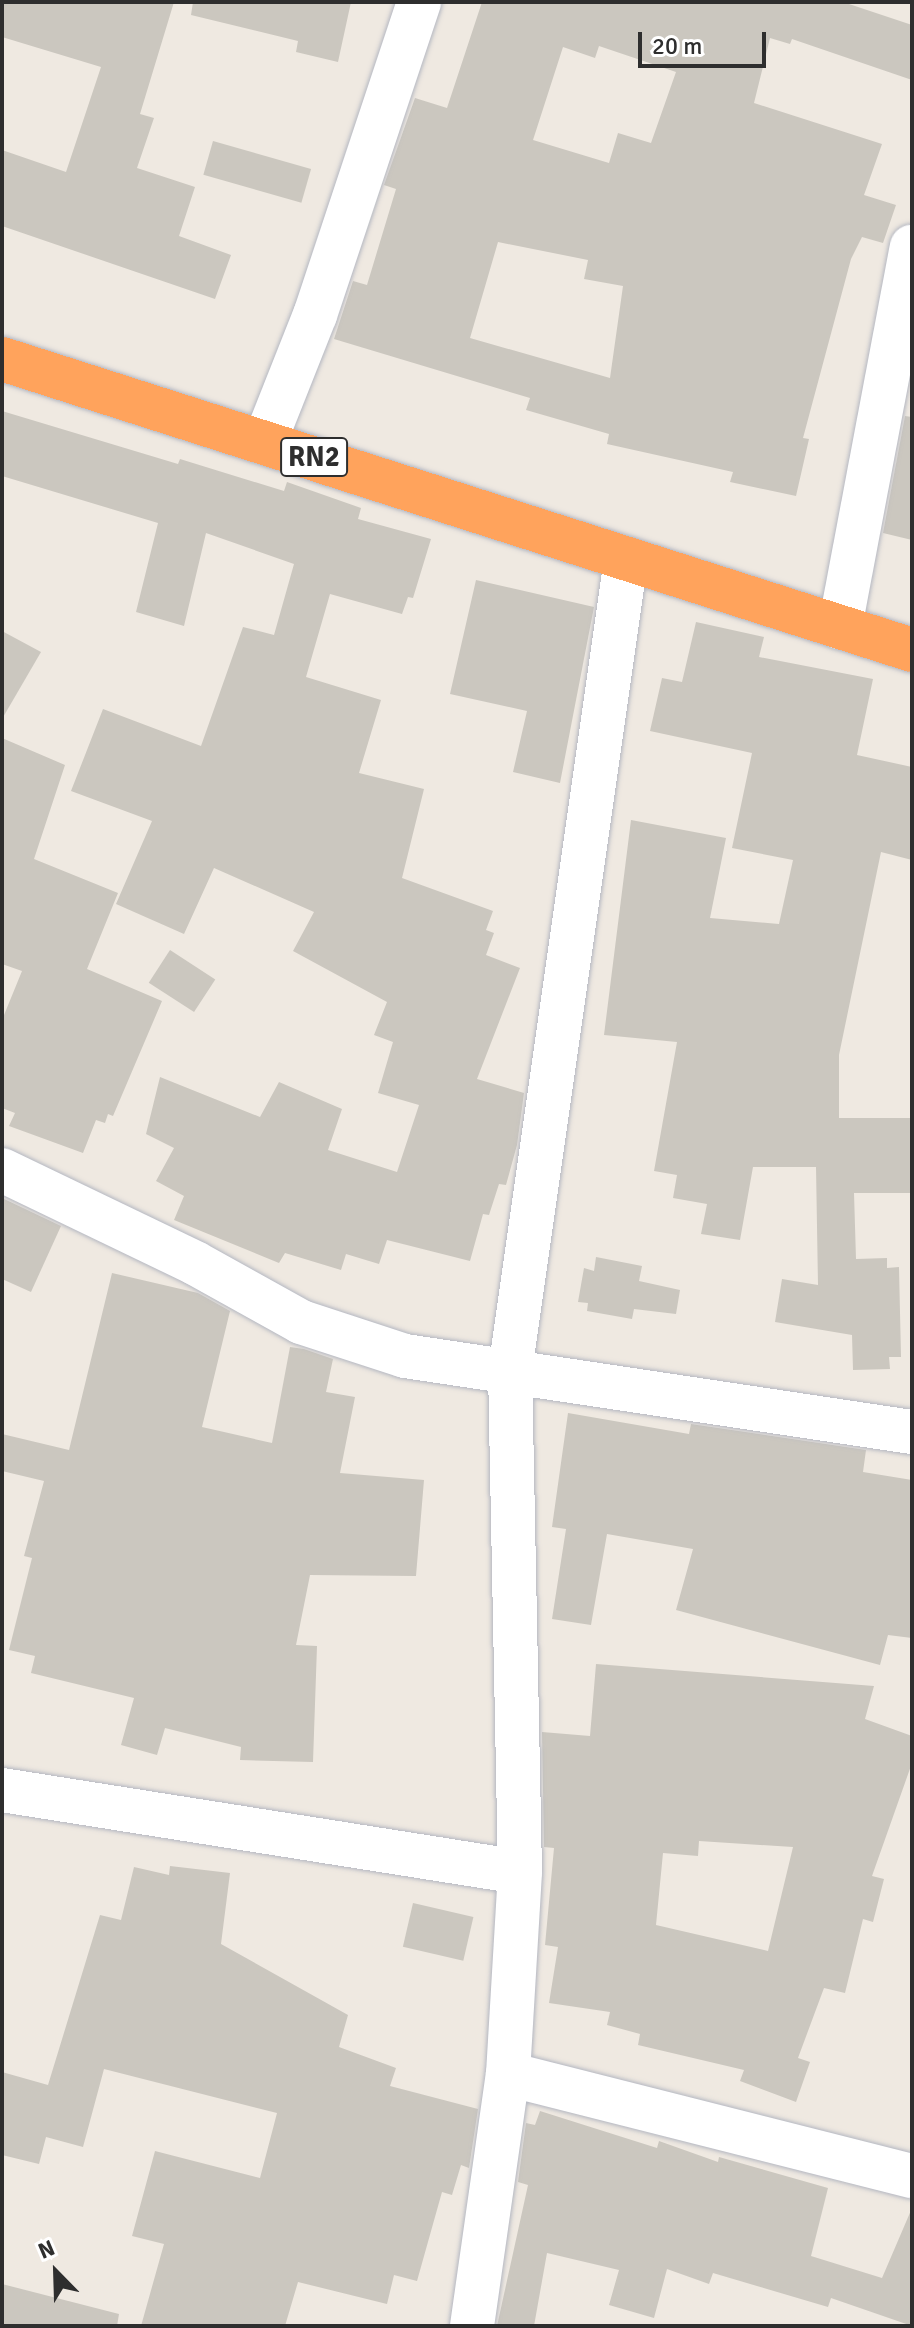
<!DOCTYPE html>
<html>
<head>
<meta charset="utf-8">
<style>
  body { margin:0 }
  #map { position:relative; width:914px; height:2328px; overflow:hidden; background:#efe9e1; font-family:Signika,sans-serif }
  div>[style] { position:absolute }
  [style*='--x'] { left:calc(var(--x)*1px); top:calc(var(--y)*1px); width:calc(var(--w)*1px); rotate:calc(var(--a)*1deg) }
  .building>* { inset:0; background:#cbc7bf; transform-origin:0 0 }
  .roads { filter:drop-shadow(0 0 2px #b4b7c1) drop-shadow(0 0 2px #b4b7c1) }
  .minor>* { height:44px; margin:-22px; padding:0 22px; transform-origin:22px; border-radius:22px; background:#fff }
  .highway>* { height:44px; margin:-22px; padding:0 22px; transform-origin:22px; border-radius:22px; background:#ffa35c }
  span { translate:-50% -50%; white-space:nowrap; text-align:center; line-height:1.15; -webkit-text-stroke:6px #fff; paint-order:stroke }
  .shield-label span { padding:2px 6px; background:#fff; border:2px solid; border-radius:6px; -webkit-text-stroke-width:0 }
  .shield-label { font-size:28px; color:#2e2e2e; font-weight:700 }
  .frame { position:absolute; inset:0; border:4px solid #2e2e2e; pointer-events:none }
  .north { position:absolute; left:16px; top:2232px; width:80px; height:80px; -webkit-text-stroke:6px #fff; paint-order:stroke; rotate:337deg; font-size:22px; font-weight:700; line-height:32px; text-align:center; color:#2e2e2e }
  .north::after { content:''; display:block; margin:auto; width:28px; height:36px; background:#2e2e2e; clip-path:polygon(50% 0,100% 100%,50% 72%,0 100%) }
  .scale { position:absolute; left:638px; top:32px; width:128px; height:36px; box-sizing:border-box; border:4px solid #2e2e2e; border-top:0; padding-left:10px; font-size:24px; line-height:28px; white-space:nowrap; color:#2e2e2e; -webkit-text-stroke:6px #fff; paint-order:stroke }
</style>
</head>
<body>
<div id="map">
  <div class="building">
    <i style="clip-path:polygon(2px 2px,174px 2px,140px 114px,154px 118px,137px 168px,195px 187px,179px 236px,231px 255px,215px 299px,2px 226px,2px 150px,66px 172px,101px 67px,2px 37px)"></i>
    <i style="clip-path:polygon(193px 2px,351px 2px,338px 62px,296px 52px,298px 41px,191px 15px)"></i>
    <i style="clip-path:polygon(evenodd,482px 2px,843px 2px,912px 25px,912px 80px,792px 39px,790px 44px,770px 38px,754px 103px,882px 144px,864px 195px,896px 205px,883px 243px,862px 237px,851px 259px,803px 438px,809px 439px,796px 496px,730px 482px,733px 472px,607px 444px,609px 434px,526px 410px,530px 398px,334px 339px,353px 281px,367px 285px,396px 189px,384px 185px,415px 98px,447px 108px,482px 2px,599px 46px,676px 72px,651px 143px,618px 133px,609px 163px,533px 140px,563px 47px,595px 58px,599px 46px,482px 2px,498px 242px,588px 260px,584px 279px,623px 286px,610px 378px,470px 338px,498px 242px)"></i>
    <i style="left:213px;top:141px;width:102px;height:35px;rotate:16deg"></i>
    <i style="clip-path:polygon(2px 411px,178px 464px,180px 459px,284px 491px,287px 482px,361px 508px,358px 519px,431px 539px,413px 598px,408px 597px,402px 614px,330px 594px,306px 677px,381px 700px,359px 773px,424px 789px,402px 878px,493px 911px,486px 930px,494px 933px,486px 955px,520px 968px,477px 1079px,524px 1093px,517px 1145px,506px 1185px,499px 1184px,489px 1215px,483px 1214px,470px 1261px,387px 1240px,379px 1264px,346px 1254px,341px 1270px,285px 1253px,279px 1263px,174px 1220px,184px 1196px,156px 1181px,174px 1148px,146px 1134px,160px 1077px,260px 1117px,279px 1082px,342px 1109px,328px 1150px,397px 1172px,419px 1105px,378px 1093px,393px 1042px,374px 1035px,387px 1002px,293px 951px,314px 912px,214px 868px,184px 934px,116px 904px,152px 821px,71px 791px,103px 709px,201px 746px,243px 627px,274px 635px,294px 564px,206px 533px,184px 626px,136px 612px,158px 523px,2px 476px)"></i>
    <i style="clip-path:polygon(905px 416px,912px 417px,912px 540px,883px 533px)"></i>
    <i style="clip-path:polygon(476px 580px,594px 607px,560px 783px,513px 772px,527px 711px,450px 694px)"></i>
    <i style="clip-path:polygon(696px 622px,764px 637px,759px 657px,873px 679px,857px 755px,912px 767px,912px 860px,881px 852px,839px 1055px,839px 1118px,912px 1118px,912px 1193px,854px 1193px,856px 1259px,887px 1258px,887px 1268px,899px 1267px,901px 1357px,889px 1357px,890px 1369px,853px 1370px,852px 1335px,775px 1322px,782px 1279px,818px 1285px,816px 1167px,753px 1167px,740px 1240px,701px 1234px,707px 1204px,673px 1198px,677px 1175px,654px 1171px,677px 1042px,604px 1035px,631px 820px,726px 838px,710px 918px,779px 924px,793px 860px,732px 848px,752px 753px,650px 731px,662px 678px,682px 682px)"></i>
    <i style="clip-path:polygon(2px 631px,41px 652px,2px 719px)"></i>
    <i style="clip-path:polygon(2px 738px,65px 765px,34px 859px,118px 893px,87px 969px,162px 1001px,113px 1116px,108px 1114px,105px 1123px,96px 1120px,83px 1153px,9px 1126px,15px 1113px,2px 1108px,2px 1020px,22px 971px,2px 964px)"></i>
    <i style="left:170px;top:950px;width:54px;height:39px;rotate:33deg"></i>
    <i style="clip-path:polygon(2px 1198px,61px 1226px,31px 1292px,2px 1279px)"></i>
    <i style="clip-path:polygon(596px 1257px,642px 1266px,639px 1281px,680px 1290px,676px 1314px,634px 1309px,632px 1319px,587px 1311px,588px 1303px,578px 1302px,584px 1268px,594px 1271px)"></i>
    <i style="clip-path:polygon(112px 1273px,198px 1293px,230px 1311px,202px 1427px,272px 1443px,290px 1347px,304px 1349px,333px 1359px,326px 1392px,355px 1397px,340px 1473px,424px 1480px,416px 1576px,310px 1575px,296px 1645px,317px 1646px,313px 1762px,240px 1760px,241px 1747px,165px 1728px,157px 1755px,121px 1745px,134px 1698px,31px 1673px,35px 1656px,9px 1650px,32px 1558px,24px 1556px,44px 1481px,2px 1471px,2px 1434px,69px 1450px)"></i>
    <i style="clip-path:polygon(568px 1413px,689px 1434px,691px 1424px,866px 1450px,863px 1472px,912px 1480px,912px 1638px,888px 1635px,880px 1665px,676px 1610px,693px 1549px,607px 1534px,591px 1625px,552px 1619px,566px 1529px,552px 1527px)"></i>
    <i style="clip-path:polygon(evenodd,596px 1664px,874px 1686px,865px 1719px,912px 1736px,912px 1763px,872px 1876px,884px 1879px,873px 1922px,863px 1919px,845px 1993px,824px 1988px,798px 2058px,810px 2062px,796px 2102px,740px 2081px,744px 2070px,638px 2045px,640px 2034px,607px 2025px,610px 2012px,549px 2003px,558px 1947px,545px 1945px,554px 1848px,544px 1847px,542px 1732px,590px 1736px,596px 1664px,699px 1841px,793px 1847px,768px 1951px,656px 1925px,663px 1853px,698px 1856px,699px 1841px)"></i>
    <i style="clip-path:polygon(170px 1866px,230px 1873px,221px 1944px,348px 2015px,339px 2047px,396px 2068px,390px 2086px,478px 2109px,469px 2168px,461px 2165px,452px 2195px,442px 2192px,417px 2281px,394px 2275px,387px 2304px,298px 2282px,285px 2326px,141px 2326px,164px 2244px,132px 2236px,155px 2151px,260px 2178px,277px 2113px,104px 2069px,83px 2147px,46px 2137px,39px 2164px,2px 2155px,2px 2072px,48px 2085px,100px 1915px,121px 1920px,134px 1867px,169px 1875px)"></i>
    <i style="left:413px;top:1903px;width:62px;height:45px;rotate:13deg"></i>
    <i style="clip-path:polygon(540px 2111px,657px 2148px,659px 2141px,718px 2162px,719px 2157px,828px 2188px,811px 2256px,882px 2278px,912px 2208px,912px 2326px,831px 2298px,828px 2307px,713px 2273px,709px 2284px,667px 2269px,654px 2318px,609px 2305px,619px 2270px,547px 2253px,534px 2326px,497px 2326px,528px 2185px,518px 2182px,526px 2123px,535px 2125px)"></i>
    <i style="clip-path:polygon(2px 2284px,119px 2314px,117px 2326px,2px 2326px)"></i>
  </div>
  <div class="roads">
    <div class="minor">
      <i style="--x:265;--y:441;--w:136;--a:-68.4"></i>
      <i style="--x:315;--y:315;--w:330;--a:-71.6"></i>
      <i style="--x:840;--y:627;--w:387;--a:-79.3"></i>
      <i style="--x:2;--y:1170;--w:214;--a:25.7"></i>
      <i style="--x:195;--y:1263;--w:121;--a:29.1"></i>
      <i style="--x:301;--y:1322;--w:109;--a:18.1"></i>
      <i style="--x:405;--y:1356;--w:513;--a:8.53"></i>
      <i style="--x:2;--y:1790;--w:524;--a:9"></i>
      <i style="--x:508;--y:2074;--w:417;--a:14.2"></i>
      <i style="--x:472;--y:2326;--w:255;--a:-81.9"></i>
      <i style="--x:508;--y:2074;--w:202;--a:-86.6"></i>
      <i style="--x:520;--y:1872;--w:501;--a:-91.14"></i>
      <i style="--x:510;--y:1371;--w:820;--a:-81.87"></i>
    </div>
    <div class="highway">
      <i style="--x:2;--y:359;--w:955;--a:17.73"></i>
    </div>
  </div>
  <div class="shield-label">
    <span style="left:314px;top:457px">RN2</span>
  </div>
  <div class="frame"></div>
  <div class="north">N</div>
  <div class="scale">20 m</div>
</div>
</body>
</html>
